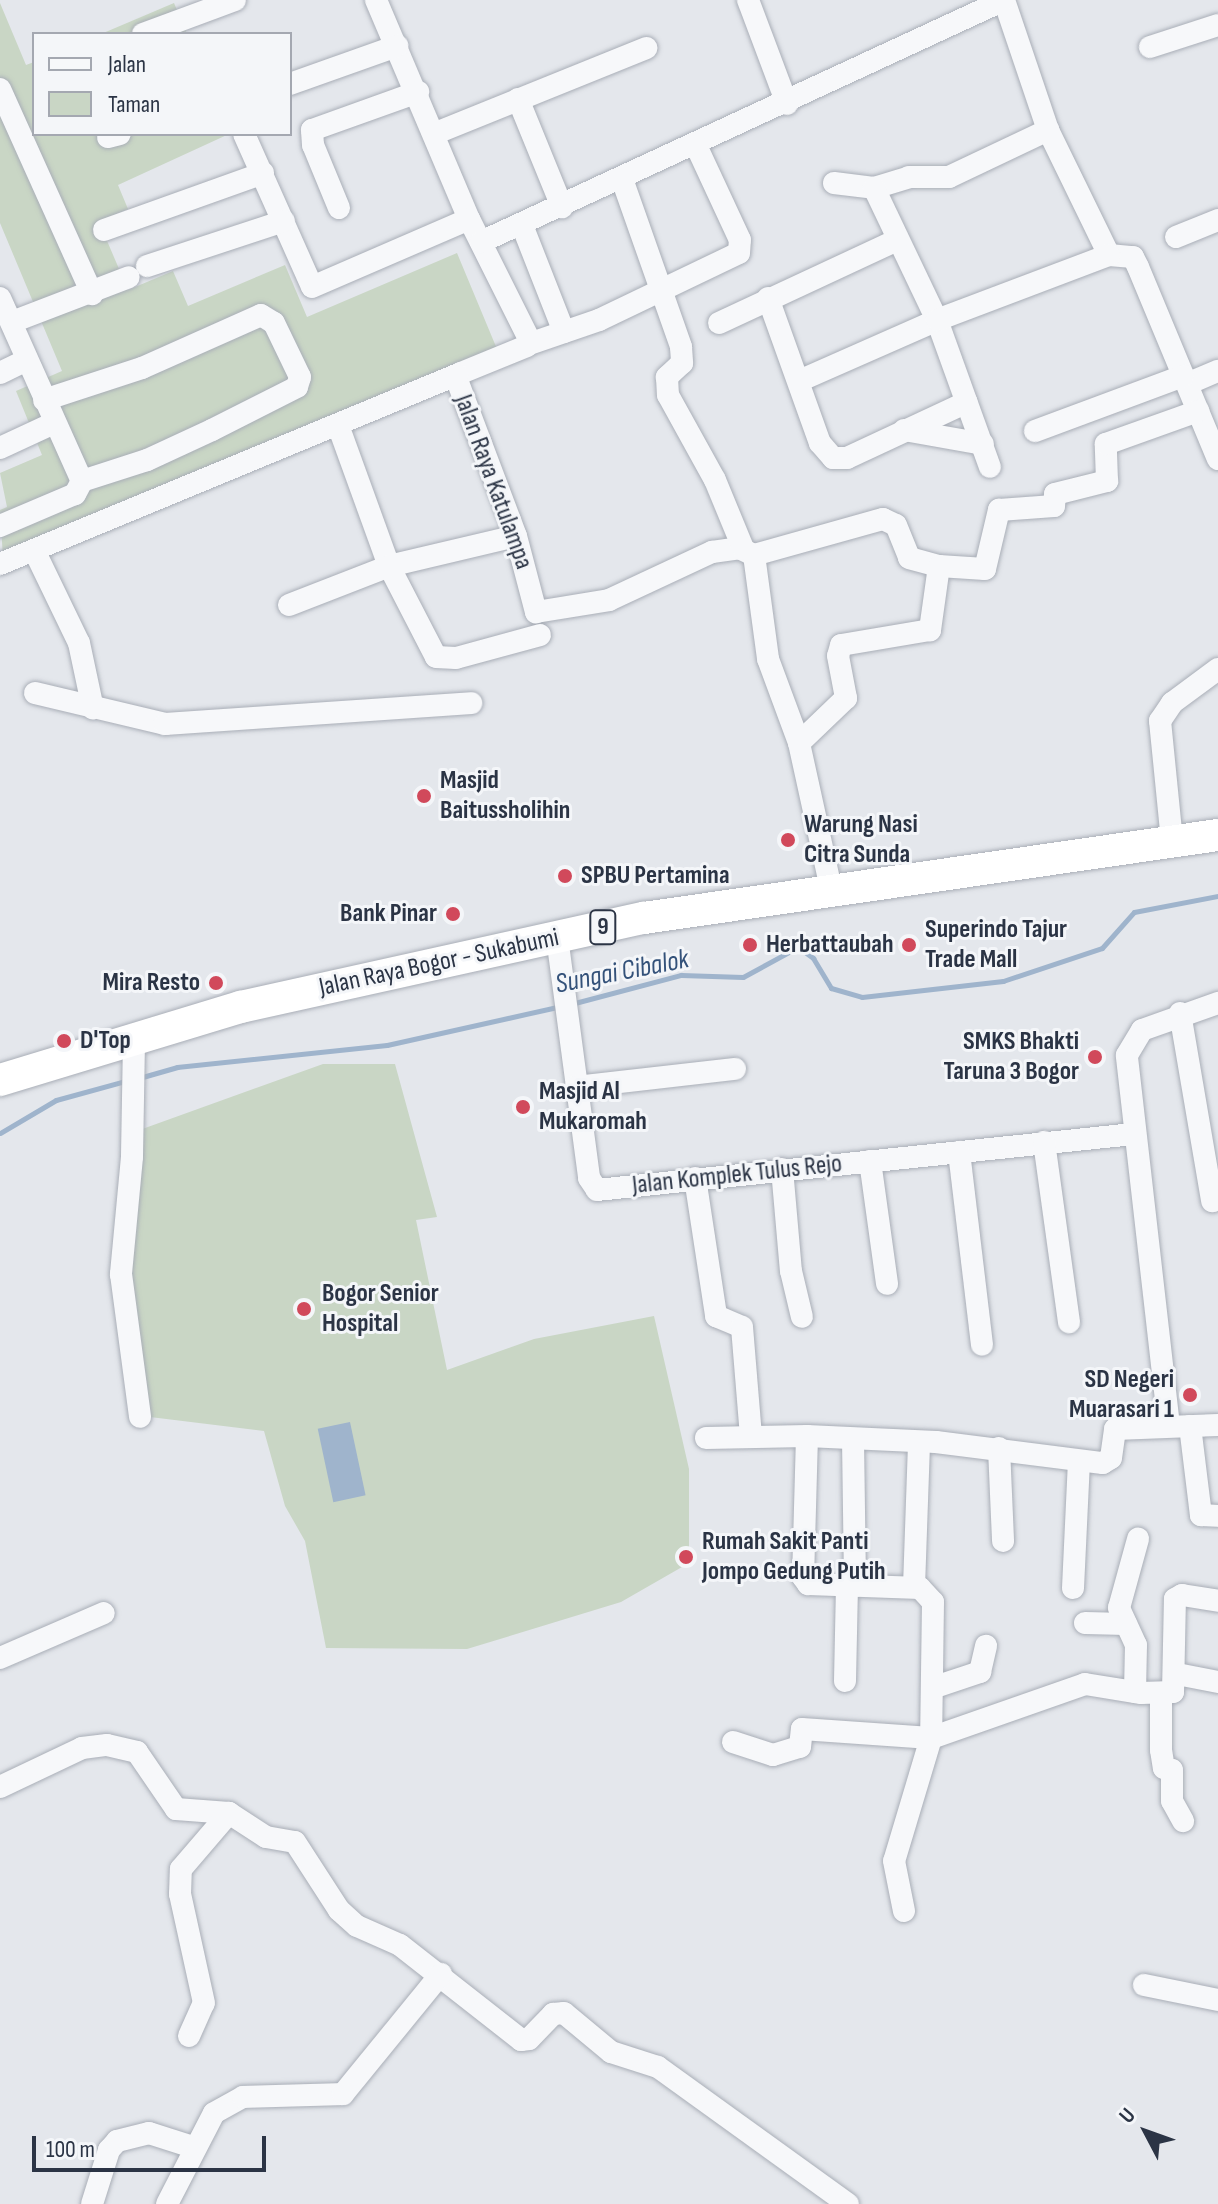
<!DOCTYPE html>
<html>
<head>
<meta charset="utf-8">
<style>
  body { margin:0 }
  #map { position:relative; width:1218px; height:2204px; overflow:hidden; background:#e4e7ec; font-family:"Sofia Sans Condensed",sans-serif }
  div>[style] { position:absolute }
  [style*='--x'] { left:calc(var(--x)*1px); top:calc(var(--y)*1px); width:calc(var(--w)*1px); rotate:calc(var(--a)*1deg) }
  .green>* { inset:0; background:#c9d6c5 }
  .water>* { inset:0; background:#9fb4cc; transform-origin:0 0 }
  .stream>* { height:5px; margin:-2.5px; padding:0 2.5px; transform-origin:2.5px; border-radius:2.5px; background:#9fb4cc }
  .roads { filter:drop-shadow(0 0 2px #a9aeb7) drop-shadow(0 0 2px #a9aeb7) }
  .minor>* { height:22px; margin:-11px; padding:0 11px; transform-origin:11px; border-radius:11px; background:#f7f8fa }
  .highway>* { height:32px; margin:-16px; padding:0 16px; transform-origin:16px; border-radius:16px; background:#fff }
  .dots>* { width:22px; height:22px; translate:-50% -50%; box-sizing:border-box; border:4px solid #f4f6f9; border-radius:50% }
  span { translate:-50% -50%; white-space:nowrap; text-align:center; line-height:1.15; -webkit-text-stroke:6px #f4f6f9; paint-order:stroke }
  .shield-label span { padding:2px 6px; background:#f4f6f9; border:2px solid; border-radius:6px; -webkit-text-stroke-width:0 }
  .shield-label { font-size:24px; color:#2b3445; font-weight:700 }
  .street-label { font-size:26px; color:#2b3445 }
  .poi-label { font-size:26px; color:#2b3445; font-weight:700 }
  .left { translate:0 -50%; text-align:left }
  .right { translate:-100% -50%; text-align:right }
  .water-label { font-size:28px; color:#34527a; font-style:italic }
  .legend { position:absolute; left:32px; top:32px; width:260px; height:104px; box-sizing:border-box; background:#f4f6f9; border:2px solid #a4a8b1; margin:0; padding:10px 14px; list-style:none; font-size:24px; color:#2b3445 }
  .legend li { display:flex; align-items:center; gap:16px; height:40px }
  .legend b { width:40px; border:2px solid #a4a8b1 }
  .north { position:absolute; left:1106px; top:2092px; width:80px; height:80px; -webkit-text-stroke:6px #f4f6f9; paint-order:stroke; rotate:311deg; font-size:22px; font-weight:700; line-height:32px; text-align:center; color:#2b3445 }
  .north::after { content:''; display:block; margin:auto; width:28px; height:36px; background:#2b3445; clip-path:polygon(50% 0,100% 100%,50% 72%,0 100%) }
  .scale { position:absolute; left:32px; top:2136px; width:234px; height:36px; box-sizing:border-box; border:4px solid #2b3445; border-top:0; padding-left:10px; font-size:24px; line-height:28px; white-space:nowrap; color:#2b3445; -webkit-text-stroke:6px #f4f6f9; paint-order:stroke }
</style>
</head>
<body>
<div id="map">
  <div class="green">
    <i style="clip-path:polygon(0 3px,26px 65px,34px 62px,34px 134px,229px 134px,118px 185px,128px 209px,99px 222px,128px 290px,173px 271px,188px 306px,285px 265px,307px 317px,457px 253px,497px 349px,3px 558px,0 510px,7px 507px,0 473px,42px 455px,16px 391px,62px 371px,0 223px)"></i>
    <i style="clip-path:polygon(174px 3px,187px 34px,101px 34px)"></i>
    <i style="clip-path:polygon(323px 1064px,395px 1064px,437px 1217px,416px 1220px,447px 1370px,534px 1339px,654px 1316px,689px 1469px,689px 1563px,621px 1602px,467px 1649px,326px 1648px,305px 1541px,285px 1506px,264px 1431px,150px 1417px,128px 1270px,134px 1132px)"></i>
  </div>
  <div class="water">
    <i style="left:350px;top:1422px;width:75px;height:33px;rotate:78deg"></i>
  </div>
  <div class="stream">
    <i style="--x:571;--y:1004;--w:114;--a:-14.8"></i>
    <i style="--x:681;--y:975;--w:62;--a:1.8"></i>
    <i style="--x:743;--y:977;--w:63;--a:-28.6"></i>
    <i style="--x:798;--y:947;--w:19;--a:36"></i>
    <i style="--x:813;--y:958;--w:35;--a:59"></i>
    <i style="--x:831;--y:988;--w:32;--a:16"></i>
    <i style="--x:862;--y:997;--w:142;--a:-6.5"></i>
    <i style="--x:1003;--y:981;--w:104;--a:-18.4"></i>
    <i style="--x:1102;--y:948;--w:48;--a:-48.4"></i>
    <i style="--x:1134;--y:912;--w:86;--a:-10.8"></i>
    <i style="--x:139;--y:1078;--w:40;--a:-16"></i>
    <i style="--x:177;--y:1067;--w:211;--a:-6"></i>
    <i style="--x:387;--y:1045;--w:179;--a:-12.6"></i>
    <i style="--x:0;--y:1133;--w:65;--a:-30.5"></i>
    <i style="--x:56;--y:1100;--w:76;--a:-15.3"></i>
  </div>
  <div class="roads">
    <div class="minor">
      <i style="--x:376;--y:0;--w:238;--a:67"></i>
      <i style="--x:469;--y:219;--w:134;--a:63.4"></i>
      <i style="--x:529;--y:339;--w:7;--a:106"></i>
      <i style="--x:527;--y:346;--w:71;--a:157.8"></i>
      <i style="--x:461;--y:373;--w:8;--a:120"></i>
      <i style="--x:457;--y:380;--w:167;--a:69.3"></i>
      <i style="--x:516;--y:536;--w:79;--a:75.3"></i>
      <i style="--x:536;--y:612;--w:74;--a:-9.3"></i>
      <i style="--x:609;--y:600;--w:114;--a:-25"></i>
      <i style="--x:712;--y:552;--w:27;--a:-8"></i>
      <i style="--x:739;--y:548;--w:17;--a:25"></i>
      <i style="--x:754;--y:555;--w:105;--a:82.3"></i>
      <i style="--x:768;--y:659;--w:90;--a:69.7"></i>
      <i style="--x:799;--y:743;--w:148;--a:77.6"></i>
      <i style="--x:748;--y:0;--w:111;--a:69.4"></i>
      <i style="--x:1004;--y:0;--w:137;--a:71.3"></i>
      <i style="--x:1048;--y:130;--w:139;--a:64"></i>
      <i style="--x:1109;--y:255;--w:24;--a:5"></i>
      <i style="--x:1133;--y:257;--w:11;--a:63"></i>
      <i style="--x:1138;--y:267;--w:208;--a:67.4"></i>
      <i style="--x:143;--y:34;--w:98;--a:-20.3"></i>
      <i style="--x:1150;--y:47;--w:71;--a:-17.9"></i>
      <i style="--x:290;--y:84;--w:114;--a:-19.6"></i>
      <i style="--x:0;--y:89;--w:225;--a:65.8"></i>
      <i style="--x:518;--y:99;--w:117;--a:67.8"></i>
      <i style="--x:436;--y:133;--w:227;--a:-22"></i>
      <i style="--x:244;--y:134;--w:167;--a:66"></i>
      <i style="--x:312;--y:287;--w:171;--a:-23.4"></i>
      <i style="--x:108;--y:137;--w:12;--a:-14"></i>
      <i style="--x:622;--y:179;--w:178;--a:70.6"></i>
      <i style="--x:681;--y:347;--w:16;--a:86"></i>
      <i style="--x:682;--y:363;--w:21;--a:137"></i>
      <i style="--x:667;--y:377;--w:18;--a:87"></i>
      <i style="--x:668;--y:395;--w:97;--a:61.1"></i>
      <i style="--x:715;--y:480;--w:74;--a:67.6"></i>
      <i style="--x:834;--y:183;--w:40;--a:7.1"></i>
      <i style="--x:874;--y:188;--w:37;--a:-17"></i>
      <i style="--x:909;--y:177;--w:40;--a:0"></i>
      <i style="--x:949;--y:177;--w:110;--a:-25.4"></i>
      <i style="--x:874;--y:188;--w:146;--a:64.5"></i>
      <i style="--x:937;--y:320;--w:156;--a:70.2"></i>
      <i style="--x:339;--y:208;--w:68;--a:-112.4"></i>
      <i style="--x:313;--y:145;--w:15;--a:-94"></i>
      <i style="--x:312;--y:130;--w:113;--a:-19.7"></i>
      <i style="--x:522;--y:225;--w:115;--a:68.6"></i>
      <i style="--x:104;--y:230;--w:169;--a:-19.7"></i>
      <i style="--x:1176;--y:237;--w:45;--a:-22"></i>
      <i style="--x:481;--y:242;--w:576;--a:-24.83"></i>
      <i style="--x:147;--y:266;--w:144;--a:-18.2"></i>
      <i style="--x:0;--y:298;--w:201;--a:65.9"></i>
      <i style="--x:82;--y:481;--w:15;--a:118"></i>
      <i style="--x:75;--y:494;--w:82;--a:156.9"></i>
      <i style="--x:768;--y:298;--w:154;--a:70.3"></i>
      <i style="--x:820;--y:443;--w:20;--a:49"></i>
      <i style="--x:833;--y:458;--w:14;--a:0"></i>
      <i style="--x:847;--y:458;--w:132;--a:-25"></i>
      <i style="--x:12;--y:322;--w:125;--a:-21"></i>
      <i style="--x:719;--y:323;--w:196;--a:-25"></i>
      <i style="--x:529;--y:344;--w:74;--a:-18.9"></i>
      <i style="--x:599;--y:320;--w:155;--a:-25.6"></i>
      <i style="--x:739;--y:253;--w:13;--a:-86"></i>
      <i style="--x:740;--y:240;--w:105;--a:-114.9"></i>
      <i style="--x:0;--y:373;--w:30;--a:-26"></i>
      <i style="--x:799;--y:381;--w:151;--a:-23.8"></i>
      <i style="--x:937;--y:320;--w:184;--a:-20.7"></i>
      <i style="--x:1187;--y:384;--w:34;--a:-23"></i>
      <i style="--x:44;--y:400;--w:103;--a:-18.1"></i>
      <i style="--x:142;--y:368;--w:130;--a:-24"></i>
      <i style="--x:261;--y:315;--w:15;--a:32"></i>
      <i style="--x:274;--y:323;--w:60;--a:64.3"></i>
      <i style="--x:300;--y:377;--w:10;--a:107"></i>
      <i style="--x:297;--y:387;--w:95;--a:153.2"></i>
      <i style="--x:212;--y:430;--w:72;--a:155.2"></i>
      <i style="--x:147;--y:460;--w:68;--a:162.1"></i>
      <i style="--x:338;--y:425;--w:150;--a:70.1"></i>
      <i style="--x:389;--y:566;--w:102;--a:62.7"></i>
      <i style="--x:436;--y:657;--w:20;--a:3"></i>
      <i style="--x:456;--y:658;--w:87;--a:-15.3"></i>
      <i style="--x:904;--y:430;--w:80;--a:10"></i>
      <i style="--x:1035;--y:431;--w:158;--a:-20.4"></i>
      <i style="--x:0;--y:448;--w:60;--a:-24.8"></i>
      <i style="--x:35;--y:552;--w:101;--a:64.2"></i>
      <i style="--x:79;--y:643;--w:67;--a:78"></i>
      <i style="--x:754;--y:555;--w:134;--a:-15.6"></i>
      <i style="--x:883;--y:519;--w:14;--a:25"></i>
      <i style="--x:896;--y:525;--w:35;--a:68"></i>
      <i style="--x:909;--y:558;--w:31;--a:15"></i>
      <i style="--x:939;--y:566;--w:65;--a:98"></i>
      <i style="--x:930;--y:630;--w:90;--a:170.4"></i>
      <i style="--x:841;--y:645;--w:11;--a:105"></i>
      <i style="--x:838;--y:656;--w:43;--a:79.2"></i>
      <i style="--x:846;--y:698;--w:65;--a:136.2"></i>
      <i style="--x:0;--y:564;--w:495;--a:-22.5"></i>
      <i style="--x:939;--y:566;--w:46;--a:3.7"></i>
      <i style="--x:985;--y:569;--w:61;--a:-76.7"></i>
      <i style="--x:999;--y:510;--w:55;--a:-4.2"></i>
      <i style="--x:1054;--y:506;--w:12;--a:-85"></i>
      <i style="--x:1055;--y:494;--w:54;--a:-14"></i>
      <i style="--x:1107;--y:481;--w:37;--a:-92"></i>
      <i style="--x:1106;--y:444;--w:98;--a:-19.7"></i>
      <i style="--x:289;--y:605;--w:107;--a:-21.3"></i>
      <i style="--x:389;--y:566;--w:130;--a:-13.3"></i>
      <i style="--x:35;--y:693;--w:134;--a:13.4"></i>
      <i style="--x:165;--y:724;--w:307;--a:-3.9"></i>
      <i style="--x:1172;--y:841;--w:121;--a:-95.7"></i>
      <i style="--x:1160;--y:721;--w:22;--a:-56"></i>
      <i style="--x:1172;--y:703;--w:57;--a:-36.5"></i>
      <i style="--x:557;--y:937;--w:243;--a:82.4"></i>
      <i style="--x:589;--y:1178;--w:14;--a:56"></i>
      <i style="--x:597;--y:1190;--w:539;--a:-5.96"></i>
      <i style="--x:1180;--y:1013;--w:191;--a:80.3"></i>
      <i style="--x:134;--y:1041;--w:116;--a:91"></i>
      <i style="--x:132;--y:1157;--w:118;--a:95.4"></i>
      <i style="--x:121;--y:1274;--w:144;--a:82.4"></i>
      <i style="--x:576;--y:1087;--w:160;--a:-6.5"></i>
      <i style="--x:1044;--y:1142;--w:182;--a:82.1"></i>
      <i style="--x:959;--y:1152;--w:194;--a:83.2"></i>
      <i style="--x:870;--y:1161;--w:124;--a:82.1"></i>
      <i style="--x:782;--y:1169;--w:102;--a:85"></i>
      <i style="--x:791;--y:1271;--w:47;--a:76.6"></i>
      <i style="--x:695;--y:1178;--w:140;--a:81.3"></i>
      <i style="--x:716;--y:1316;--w:28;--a:23"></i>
      <i style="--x:742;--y:1327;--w:110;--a:85.3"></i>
      <i style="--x:1169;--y:1426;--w:373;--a:-96.5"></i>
      <i style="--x:1127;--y:1055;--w:29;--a:-59"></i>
      <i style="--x:1142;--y:1030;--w:81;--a:-19.6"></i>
      <i style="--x:1190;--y:1426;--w:90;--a:83"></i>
      <i style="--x:1201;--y:1515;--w:17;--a:3"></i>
      <i style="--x:807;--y:1436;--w:141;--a:91.6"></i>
      <i style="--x:803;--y:1577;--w:9;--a:54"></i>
      <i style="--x:808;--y:1584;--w:112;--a:2"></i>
      <i style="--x:920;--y:1588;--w:19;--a:47"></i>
      <i style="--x:933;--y:1602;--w:136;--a:90.8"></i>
      <i style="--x:931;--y:1738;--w:128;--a:106.7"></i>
      <i style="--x:894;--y:1861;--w:51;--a:78.7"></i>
      <i style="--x:706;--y:1438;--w:101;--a:-1.1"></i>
      <i style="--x:807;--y:1436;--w:129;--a:2.7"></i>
      <i style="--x:936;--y:1442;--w:168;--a:7.2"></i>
      <i style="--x:1103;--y:1463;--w:9;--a:-32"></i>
      <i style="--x:1111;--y:1458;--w:29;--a:-82"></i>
      <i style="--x:1115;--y:1429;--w:103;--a:-2.2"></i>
      <i style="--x:853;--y:1439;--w:147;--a:89.2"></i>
      <i style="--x:999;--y:1448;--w:93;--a:87.5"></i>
      <i style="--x:914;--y:1587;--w:144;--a:-88"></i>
      <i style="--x:1073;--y:1588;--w:125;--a:-87.3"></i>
      <i style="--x:1085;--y:1623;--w:41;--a:1.4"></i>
      <i style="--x:0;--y:1658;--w:113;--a:-23.4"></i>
      <i style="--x:1177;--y:1674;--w:42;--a:11"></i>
      <i style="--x:845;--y:1681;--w:95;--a:-88.8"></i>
      <i style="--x:932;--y:1688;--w:51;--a:-18.4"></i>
      <i style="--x:980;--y:1672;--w:27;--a:-77"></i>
      <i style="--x:1135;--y:1692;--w:47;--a:-88.8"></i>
      <i style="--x:1136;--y:1645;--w:41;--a:-114.7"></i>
      <i style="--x:1119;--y:1608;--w:72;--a:-74.6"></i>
      <i style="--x:1161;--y:1693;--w:57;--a:90"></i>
      <i style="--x:1161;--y:1750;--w:18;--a:81"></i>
      <i style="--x:1164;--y:1768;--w:8;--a:14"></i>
      <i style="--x:1172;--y:1770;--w:31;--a:90"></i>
      <i style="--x:1172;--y:1801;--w:23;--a:61"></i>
      <i style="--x:733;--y:1742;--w:42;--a:18"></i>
      <i style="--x:773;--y:1755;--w:28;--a:-17"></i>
      <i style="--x:800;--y:1747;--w:18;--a:-84"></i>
      <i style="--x:802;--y:1729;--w:129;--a:4"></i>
      <i style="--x:931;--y:1738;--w:163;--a:-19.3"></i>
      <i style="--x:1085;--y:1684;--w:57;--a:9.1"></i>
      <i style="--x:1141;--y:1693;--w:32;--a:-2"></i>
      <i style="--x:1173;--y:1692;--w:93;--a:-88.8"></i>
      <i style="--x:1175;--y:1599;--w:8;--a:-30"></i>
      <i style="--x:1182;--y:1595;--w:36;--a:9"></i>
      <i style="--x:0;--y:1787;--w:91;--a:-25.4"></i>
      <i style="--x:82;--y:1748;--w:25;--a:-7"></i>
      <i style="--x:107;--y:1745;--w:31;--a:13"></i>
      <i style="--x:137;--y:1752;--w:69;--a:55.6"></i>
      <i style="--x:176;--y:1809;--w:53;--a:4.3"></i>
      <i style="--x:229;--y:1813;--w:44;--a:33"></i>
      <i style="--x:266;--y:1837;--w:29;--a:10"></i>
      <i style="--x:295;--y:1842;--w:81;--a:57.1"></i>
      <i style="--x:339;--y:1910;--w:24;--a:42"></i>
      <i style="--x:357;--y:1926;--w:47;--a:23.8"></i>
      <i style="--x:400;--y:1945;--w:154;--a:38.1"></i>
      <i style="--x:521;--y:2040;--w:8;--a:-7"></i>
      <i style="--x:529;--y:2039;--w:35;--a:-46"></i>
      <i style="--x:553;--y:2014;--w:11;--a:-5"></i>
      <i style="--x:564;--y:2013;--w:61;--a:39.7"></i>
      <i style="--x:611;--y:2052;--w:49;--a:17.7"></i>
      <i style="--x:658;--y:2067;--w:234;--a:35.8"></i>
      <i style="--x:1144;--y:1985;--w:76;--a:11.5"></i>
      <i style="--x:189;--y:2036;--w:36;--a:-66"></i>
      <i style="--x:204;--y:2003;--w:112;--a:-102.4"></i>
      <i style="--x:180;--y:1894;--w:25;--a:-88"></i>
      <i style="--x:181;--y:1869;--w:74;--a:-49.4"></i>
      <i style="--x:92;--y:2204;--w:57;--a:-72.5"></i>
      <i style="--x:109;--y:2150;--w:12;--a:-48"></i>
      <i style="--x:117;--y:2141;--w:33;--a:-14"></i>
      <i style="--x:149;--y:2133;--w:46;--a:17.7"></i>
      <i style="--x:167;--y:2204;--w:102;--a:-62.7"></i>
      <i style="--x:214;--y:2113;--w:33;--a:-29"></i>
      <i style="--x:243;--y:2097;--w:100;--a:-1.7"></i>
      <i style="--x:343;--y:2094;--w:155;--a:-50.8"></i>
    </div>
    <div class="highway">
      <i style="--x:0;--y:1080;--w:252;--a:-16.9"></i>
      <i style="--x:241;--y:1007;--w:413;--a:-12.5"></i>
      <i style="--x:644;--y:918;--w:580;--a:-8.23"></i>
    </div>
  </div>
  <div class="dots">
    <i style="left:424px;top:796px;background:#d1495b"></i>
    <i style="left:788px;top:840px;background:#d1495b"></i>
    <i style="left:565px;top:876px;background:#d1495b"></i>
    <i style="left:453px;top:914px;background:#d1495b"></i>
    <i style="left:750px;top:945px;background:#d1495b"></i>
    <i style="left:909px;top:945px;background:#d1495b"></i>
    <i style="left:216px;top:983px;background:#d1495b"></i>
    <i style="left:64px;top:1041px;background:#d1495b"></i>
    <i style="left:1095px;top:1057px;background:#d1495b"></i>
    <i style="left:523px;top:1107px;background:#d1495b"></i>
    <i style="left:304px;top:1309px;background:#d1495b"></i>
    <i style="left:1190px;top:1395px;background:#d1495b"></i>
    <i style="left:686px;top:1557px;background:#d1495b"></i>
  </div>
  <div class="shield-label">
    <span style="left:603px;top:927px">9</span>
  </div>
  <div class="street-label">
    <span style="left:493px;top:482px;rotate:70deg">Jalan Raya Katulampa</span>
    <span style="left:439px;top:963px;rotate:-12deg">Jalan Raya Bogor - Sukabumi</span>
    <span style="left:737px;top:1175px;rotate:-6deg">Jalan Komplek Tulus Rejo</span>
  </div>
  <div class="poi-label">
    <span class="left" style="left:440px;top:796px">Masjid<br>Baitussholihin</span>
    <span class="left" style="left:804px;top:840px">Warung Nasi<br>Citra Sunda</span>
    <span class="left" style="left:581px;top:876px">SPBU Pertamina</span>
    <span class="right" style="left:437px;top:914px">Bank Pinar</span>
    <span class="left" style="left:925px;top:945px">Superindo Tajur<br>Trade Mall</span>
    <span class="left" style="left:766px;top:945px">Herbattaubah</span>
    <span class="right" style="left:200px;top:983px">Mira Resto</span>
    <span class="left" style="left:80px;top:1041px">D'Top</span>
    <span class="right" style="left:1079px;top:1057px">SMKS Bhakti<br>Taruna 3 Bogor</span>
    <span class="left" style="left:539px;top:1107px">Masjid Al<br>Mukaromah</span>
    <span class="left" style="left:322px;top:1309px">Bogor Senior<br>Hospital</span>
    <span class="right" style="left:1174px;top:1395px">SD Negeri<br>Muarasari 1</span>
    <span class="left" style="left:702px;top:1557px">Rumah Sakit Panti<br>Jompo Gedung Putih</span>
  </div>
  <div class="water-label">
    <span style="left:622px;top:972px;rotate:-11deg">Sungai Cibalok</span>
  </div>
  <ul class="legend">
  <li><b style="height:10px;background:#f7f8fa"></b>Jalan</li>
  <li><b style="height:22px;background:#c9d6c5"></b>Taman</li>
  </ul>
  <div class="north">U</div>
  <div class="scale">100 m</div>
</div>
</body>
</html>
